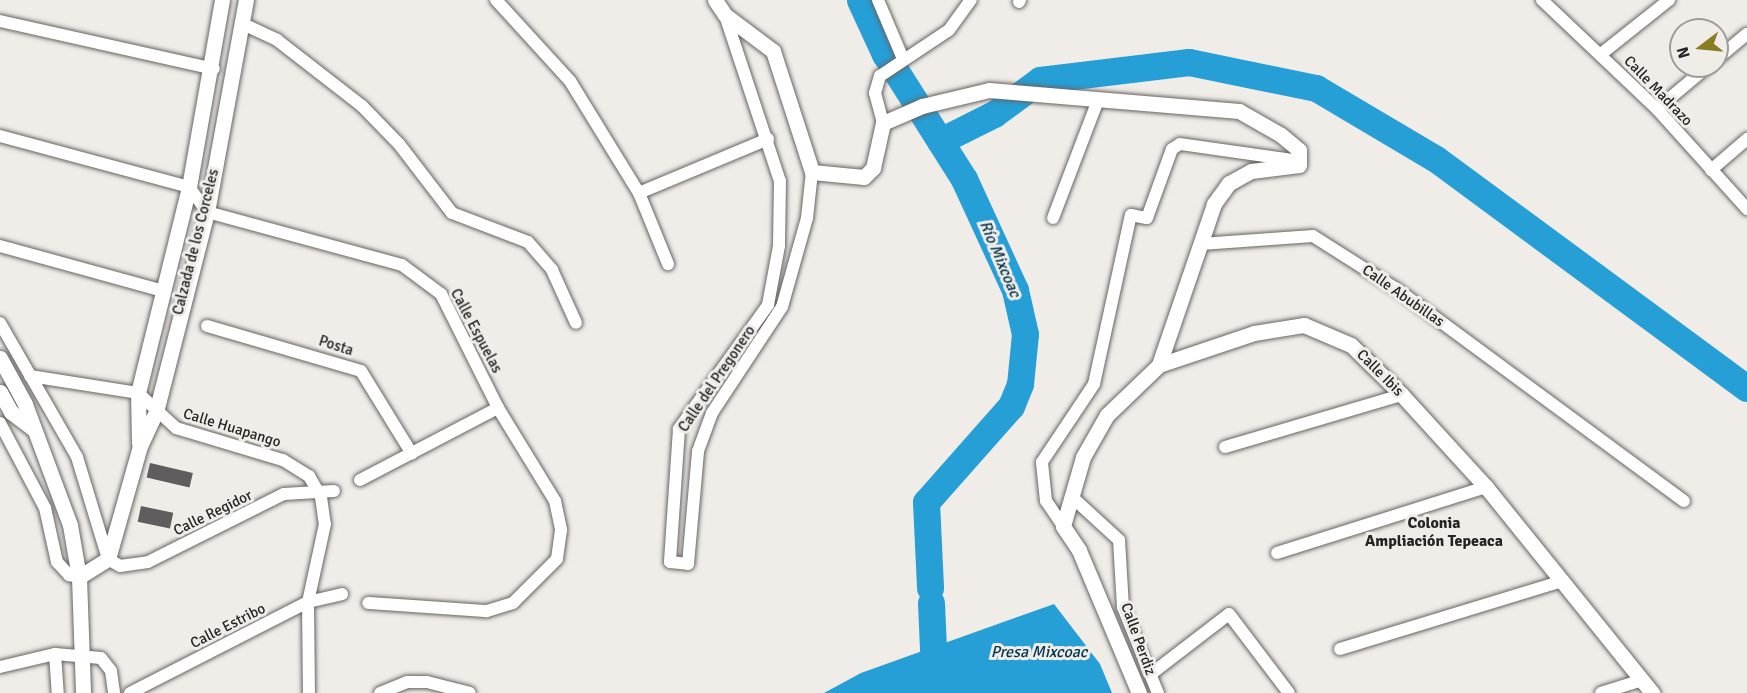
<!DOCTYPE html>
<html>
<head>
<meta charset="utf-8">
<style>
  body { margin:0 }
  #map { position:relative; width:1747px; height:693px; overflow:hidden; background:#f0ede9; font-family:Signika,sans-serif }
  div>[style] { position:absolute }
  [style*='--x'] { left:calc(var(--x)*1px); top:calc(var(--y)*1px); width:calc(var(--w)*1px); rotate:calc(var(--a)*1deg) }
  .water>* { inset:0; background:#269ed6 }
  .river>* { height:27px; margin:-13.5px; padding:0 13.5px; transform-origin:13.5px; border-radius:13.5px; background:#269ed6 }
  .building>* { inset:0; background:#615c5d; transform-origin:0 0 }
  .roads { filter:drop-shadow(0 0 2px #676461) drop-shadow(0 0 2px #676461) }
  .minor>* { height:12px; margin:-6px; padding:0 6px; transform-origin:6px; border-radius:6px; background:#fff }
  .tertiary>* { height:15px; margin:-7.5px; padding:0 7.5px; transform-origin:7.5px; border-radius:7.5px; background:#fff }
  span { translate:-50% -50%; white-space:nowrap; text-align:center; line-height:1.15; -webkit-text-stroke:6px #f0ede9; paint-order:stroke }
  .street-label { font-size:15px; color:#252422 }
  .water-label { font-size:16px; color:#03354c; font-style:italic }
  .neighbourhood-label { font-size:16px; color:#252422; font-weight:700 }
  .north { position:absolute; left:1669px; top:18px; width:60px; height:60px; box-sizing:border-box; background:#f0ede9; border:2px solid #9f9d99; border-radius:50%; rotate:254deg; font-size:16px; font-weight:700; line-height:24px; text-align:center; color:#252422 }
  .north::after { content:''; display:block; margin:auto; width:21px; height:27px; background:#887d23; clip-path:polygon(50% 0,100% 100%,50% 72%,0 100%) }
</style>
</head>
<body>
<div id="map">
  <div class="water">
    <i style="clip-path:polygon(1054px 604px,1100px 664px,1112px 693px,824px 693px,861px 673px)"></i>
  </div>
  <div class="river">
    <i style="--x:860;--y:0;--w:60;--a:65.2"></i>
    <i style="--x:885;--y:54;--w:148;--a:57.7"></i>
    <i style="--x:964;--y:179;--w:122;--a:65.3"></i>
    <i style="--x:1015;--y:290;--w:45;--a:77.2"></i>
    <i style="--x:1025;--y:334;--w:50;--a:95.7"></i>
    <i style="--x:1020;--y:384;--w:24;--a:112"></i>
    <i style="--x:1011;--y:406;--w:128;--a:131.5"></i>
    <i style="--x:926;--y:502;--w:86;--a:87.3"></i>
    <i style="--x:940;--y:141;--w:60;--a:-26.6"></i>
    <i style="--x:994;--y:114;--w:57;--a:-36.5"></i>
    <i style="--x:1040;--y:80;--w:150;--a:-6.9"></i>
    <i style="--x:1189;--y:62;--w:130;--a:11.6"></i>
    <i style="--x:1316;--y:88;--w:139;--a:30.6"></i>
    <i style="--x:1436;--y:159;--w:386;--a:36.4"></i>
    <i style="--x:931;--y:603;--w:46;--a:87.5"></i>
  </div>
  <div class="building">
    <i style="left:150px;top:463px;width:44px;height:15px;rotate:13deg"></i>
    <i style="left:141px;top:506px;width:33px;height:16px;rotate:12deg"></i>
  </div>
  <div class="roads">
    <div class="minor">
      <i style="--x:496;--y:0;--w:110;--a:47.6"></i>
      <i style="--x:570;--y:81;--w:132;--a:58.4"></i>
      <i style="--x:639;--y:193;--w:77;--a:67.8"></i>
      <i style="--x:878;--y:0;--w:64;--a:67"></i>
      <i style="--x:1542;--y:0;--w:158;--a:43.5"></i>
      <i style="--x:1657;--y:109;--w:135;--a:48"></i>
      <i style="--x:1019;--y:2;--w:2;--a:-63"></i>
      <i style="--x:725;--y:15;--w:175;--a:71.7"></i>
      <i style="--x:780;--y:181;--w:65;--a:90.9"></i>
      <i style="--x:779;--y:246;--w:60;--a:100.6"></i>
      <i style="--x:768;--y:305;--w:153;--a:125.7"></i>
      <i style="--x:679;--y:429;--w:133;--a:93.9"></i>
      <i style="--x:670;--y:562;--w:18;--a:6"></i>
      <i style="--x:688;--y:564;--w:113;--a:-84.9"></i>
      <i style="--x:698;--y:451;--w:40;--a:-69.8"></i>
      <i style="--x:712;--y:413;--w:127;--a:-56.6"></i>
      <i style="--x:782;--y:307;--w:92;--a:-74.3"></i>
      <i style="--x:807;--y:218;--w:46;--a:-83.8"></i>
      <i style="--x:0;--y:21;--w:219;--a:12.6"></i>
      <i style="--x:243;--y:24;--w:38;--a:25"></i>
      <i style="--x:277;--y:40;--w:108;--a:37.8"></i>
      <i style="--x:362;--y:106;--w:53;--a:45.8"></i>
      <i style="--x:399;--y:144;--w:87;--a:52.5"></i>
      <i style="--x:452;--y:213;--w:81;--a:20.9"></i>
      <i style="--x:528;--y:242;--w:37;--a:49"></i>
      <i style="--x:552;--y:270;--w:58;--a:65.6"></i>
      <i style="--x:1601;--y:54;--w:87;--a:-38.5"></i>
      <i style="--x:1717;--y:59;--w:39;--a:-40"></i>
      <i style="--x:1657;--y:109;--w:67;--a:-40.1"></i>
      <i style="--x:883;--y:123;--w:31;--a:-105"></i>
      <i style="--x:875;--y:93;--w:18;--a:-74"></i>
      <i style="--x:880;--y:76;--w:83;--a:-33.7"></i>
      <i style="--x:949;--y:30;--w:37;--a:-54"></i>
      <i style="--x:0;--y:136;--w:196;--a:15.1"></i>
      <i style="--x:189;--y:187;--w:31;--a:54"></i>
      <i style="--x:207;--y:212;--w:202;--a:15.2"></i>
      <i style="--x:402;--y:265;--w:49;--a:36.6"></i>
      <i style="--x:441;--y:294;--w:127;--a:63.4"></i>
      <i style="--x:498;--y:408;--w:109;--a:58.5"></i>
      <i style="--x:555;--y:501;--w:30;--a:78"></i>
      <i style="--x:561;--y:530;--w:29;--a:98"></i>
      <i style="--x:557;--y:559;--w:62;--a:135"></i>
      <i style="--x:513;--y:603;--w:28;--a:163"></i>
      <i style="--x:486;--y:611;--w:118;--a:-176.1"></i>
      <i style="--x:1711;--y:170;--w:48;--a:-40.7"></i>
      <i style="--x:639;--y:193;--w:140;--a:-22.7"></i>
      <i style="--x:1053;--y:218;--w:126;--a:-69.1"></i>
      <i style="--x:1201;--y:244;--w:112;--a:-4.1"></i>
      <i style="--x:1313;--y:236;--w:97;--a:32.4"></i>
      <i style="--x:1395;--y:288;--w:359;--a:36.4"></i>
      <i style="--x:0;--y:246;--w:169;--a:15.4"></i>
      <i style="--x:0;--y:323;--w:155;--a:60.1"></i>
      <i style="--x:77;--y:457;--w:107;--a:73.1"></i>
      <i style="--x:108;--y:559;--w:14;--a:30"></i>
      <i style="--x:120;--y:566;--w:28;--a:-8"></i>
      <i style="--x:148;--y:562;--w:152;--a:-26.6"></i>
      <i style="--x:284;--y:494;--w:50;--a:-3.4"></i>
      <i style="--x:207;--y:326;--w:160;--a:16.3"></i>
      <i style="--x:361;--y:371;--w:97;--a:58.4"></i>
      <i style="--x:30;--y:376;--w:109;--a:8.9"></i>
      <i style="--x:138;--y:393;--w:52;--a:42.6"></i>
      <i style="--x:176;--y:428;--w:112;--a:16.7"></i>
      <i style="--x:283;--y:460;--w:31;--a:32"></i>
      <i style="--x:309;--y:476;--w:24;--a:60"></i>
      <i style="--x:321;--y:497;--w:27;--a:82"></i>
      <i style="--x:325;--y:524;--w:80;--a:102.3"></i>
      <i style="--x:308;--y:602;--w:91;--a:89.4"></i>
      <i style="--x:0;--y:423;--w:96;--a:62.1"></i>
      <i style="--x:45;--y:508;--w:55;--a:77.5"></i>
      <i style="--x:57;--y:562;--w:18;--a:47"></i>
      <i style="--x:69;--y:575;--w:10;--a:11"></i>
      <i style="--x:1225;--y:447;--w:184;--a:-16.4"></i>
      <i style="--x:360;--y:480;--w:156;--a:-27.6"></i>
      <i style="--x:1072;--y:497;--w:64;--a:42.5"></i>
      <i style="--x:1119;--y:540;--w:67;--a:86.6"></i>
      <i style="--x:1123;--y:607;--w:93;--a:67.9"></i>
      <i style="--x:1063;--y:526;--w:30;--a:-124"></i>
      <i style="--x:1046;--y:501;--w:39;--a:-96"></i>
      <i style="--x:1042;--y:462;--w:94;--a:-56.3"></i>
      <i style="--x:1094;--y:384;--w:173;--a:-77.7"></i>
      <i style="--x:1131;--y:215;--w:16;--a:11"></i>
      <i style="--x:1147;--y:218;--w:73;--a:-70.1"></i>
      <i style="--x:1172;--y:149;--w:9;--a:-32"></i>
      <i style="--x:1180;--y:144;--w:120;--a:8.1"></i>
      <i style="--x:1277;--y:553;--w:219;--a:-17.5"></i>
      <i style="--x:1340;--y:649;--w:233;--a:-17"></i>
      <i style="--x:55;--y:654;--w:39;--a:86"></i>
      <i style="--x:0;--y:667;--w:57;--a:-13.3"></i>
      <i style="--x:55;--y:654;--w:46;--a:5"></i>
      <i style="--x:101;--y:658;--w:16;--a:52"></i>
      <i style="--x:111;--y:671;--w:22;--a:82"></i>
      <i style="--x:1151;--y:674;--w:98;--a:-37.6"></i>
      <i style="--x:1229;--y:614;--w:99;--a:52.8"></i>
      <i style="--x:130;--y:693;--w:200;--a:-27.1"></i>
      <i style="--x:308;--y:602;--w:35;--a:-13"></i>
      <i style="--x:380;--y:693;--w:29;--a:-22"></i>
      <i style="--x:407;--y:682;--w:20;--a:0"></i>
      <i style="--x:427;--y:682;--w:44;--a:14.3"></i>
      <i style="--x:1601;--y:693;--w:43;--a:-17.6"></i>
    </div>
    <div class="tertiary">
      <i style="--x:715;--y:0;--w:18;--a:56"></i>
      <i style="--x:725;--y:15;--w:60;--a:36.9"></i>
      <i style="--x:773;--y:51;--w:127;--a:72.1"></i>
      <i style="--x:812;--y:172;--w:52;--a:5.5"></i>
      <i style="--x:864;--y:177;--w:13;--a:-45"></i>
      <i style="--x:873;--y:168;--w:46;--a:-77.5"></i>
      <i style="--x:883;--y:123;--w:43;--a:-23.6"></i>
      <i style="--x:922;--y:106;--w:69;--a:-13.4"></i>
      <i style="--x:989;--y:90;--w:251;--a:4.8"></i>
      <i style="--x:1239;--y:111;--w:48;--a:29.7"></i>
      <i style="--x:1281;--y:135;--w:23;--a:40"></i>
      <i style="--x:1299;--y:150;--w:15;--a:90"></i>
      <i style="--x:1299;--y:165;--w:48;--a:172.9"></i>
      <i style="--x:1251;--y:171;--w:25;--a:151"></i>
      <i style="--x:1229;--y:183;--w:26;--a:126"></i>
      <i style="--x:1214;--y:204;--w:170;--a:108.9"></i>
      <i style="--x:0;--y:358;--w:52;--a:61.5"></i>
      <i style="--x:25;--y:404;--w:129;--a:69.6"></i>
      <i style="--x:70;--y:525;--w:53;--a:80.2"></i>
      <i style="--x:79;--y:577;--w:116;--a:88"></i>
      <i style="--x:0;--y:392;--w:23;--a:61"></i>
      <i style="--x:11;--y:412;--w:26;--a:37"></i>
      <i style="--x:139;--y:443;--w:50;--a:-91.1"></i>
      <i style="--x:138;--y:393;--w:212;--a:-76.1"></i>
      <i style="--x:189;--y:187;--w:190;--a:-80"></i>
      <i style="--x:79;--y:577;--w:34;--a:-32"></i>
      <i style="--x:108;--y:559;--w:117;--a:-74.2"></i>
      <i style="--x:140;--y:446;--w:38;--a:-65"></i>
      <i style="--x:156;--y:412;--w:206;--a:-75.7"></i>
      <i style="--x:207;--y:212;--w:216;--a:-79.6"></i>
      <i style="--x:1139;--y:693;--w:155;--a:-112.8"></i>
      <i style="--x:1079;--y:550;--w:29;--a:-124"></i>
      <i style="--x:1063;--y:526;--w:72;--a:-73.8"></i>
      <i style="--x:1083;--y:457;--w:48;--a:-60.3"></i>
      <i style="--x:1107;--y:415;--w:72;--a:-43.9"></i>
      <i style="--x:1159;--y:365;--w:100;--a:-18.6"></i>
      <i style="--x:1254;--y:333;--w:51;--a:-9.1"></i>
      <i style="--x:1304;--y:325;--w:51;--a:23.1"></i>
      <i style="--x:1351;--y:345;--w:71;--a:44.4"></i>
      <i style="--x:1402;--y:395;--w:125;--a:47.6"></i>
      <i style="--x:1486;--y:487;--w:265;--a:51.1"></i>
    </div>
  </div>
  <div class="street-label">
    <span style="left:1658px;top:91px;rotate:46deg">Calle Madrazo</span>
    <span style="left:196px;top:242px;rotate:-76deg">Calzada de los Corceles</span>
    <span style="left:1403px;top:296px;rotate:35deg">Calle Abubillas</span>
    <span style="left:476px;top:331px;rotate:62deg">Calle Espuelas</span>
    <span style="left:336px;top:346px;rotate:18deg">Posta</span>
    <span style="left:1380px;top:373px;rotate:45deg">Calle Ibis</span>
    <span style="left:717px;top:379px;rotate:-56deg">Calle del Pregonero</span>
    <span style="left:232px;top:428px;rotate:17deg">Calle Huapango</span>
    <span style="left:213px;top:513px;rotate:-26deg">Calle Regidor</span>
    <span style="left:228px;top:626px;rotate:-27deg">Calle Estribo</span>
    <span style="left:1138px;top:639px;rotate:70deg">Calle Perdiz</span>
  </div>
  <div class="water-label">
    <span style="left:1000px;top:259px;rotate:67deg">Río Mixcoac</span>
    <span style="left:1039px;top:652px">Presa Mixcoac</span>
  </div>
  <div class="neighbourhood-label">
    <span style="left:1434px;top:532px">Colonia<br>Ampliación Tepeaca</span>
  </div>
  <div class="north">N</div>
</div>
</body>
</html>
